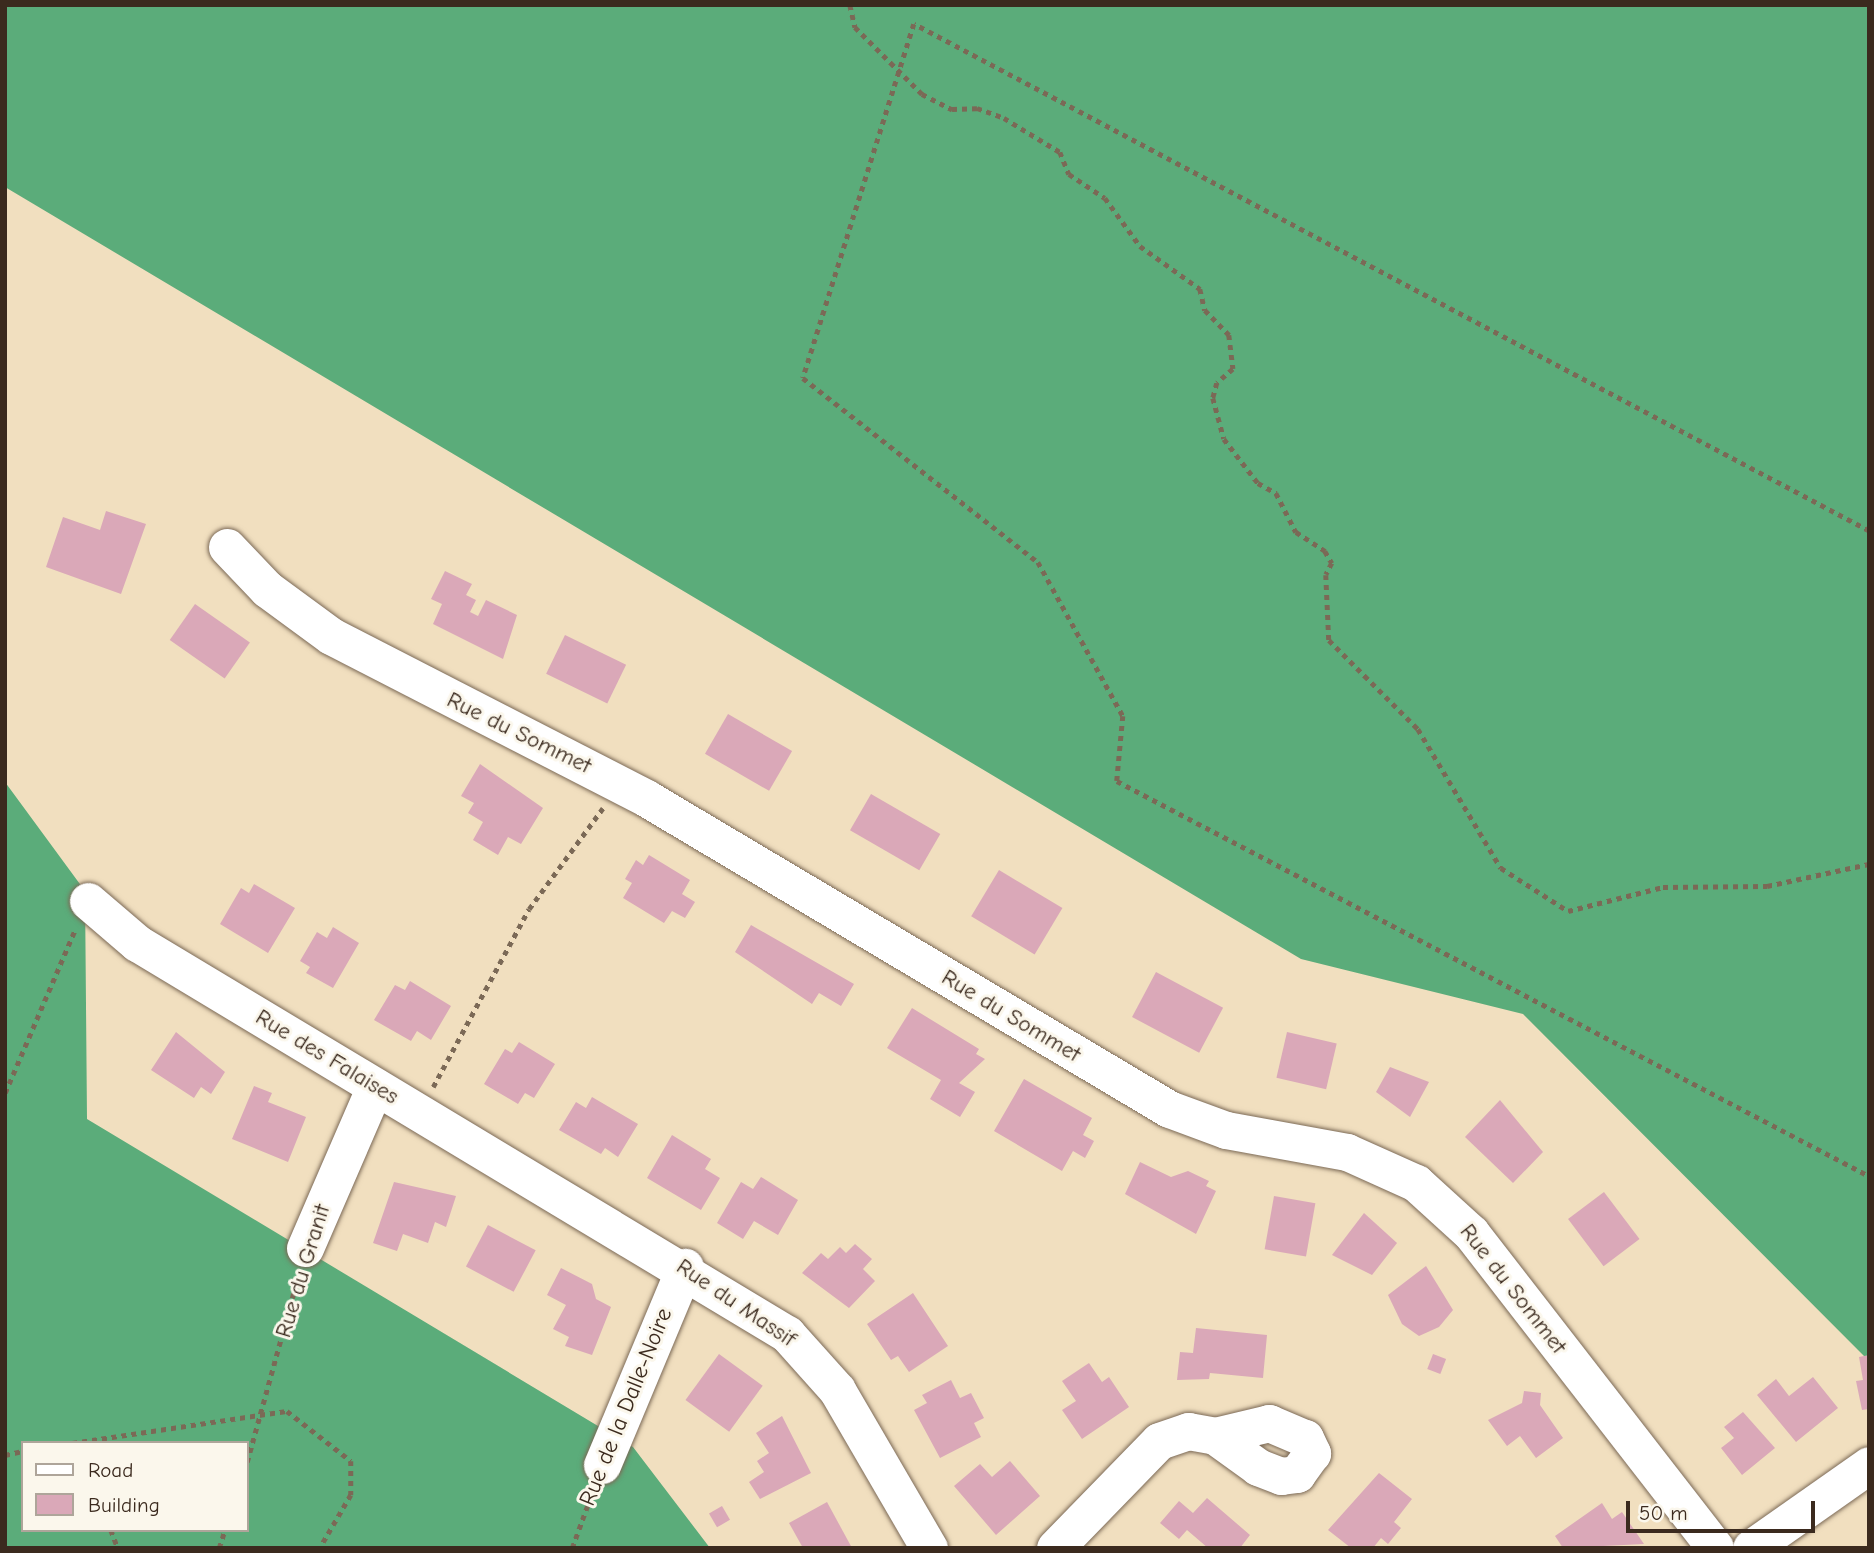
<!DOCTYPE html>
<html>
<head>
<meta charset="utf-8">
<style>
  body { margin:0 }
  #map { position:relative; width:1874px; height:1553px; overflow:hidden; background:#f1dfbf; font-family:"Comic Neue",sans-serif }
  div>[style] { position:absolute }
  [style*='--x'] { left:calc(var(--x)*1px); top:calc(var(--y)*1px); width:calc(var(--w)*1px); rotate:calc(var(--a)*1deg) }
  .forest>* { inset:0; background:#5bac7a }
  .building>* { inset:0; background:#daa8b8; transform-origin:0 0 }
  .path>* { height:4.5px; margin-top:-2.25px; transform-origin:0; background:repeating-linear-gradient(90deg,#7b6956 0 5px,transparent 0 10px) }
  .roads { filter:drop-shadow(0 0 2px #7b6956) drop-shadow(0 0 2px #7b6956) }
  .minor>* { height:37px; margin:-18.5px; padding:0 18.5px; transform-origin:18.5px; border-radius:18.5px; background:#fff }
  span { translate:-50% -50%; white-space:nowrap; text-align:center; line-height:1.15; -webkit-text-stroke:6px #fbf7ec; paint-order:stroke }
  .street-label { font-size:23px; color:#3b2a1e }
  .frame { position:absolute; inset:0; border:7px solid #3b2a1e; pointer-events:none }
  .legend { position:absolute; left:21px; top:1441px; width:228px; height:91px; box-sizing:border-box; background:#fbf7ec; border:2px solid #aea59a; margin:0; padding:9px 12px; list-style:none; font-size:21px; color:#3b2a1e }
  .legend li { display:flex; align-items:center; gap:14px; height:35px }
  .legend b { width:35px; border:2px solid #aea59a }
  .scale { position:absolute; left:1626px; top:1501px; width:189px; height:32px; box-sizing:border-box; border:4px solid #3b2a1e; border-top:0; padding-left:9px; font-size:21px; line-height:24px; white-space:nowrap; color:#3b2a1e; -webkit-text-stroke:5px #fbf7ec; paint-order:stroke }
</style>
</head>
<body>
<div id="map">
  <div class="forest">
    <i style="clip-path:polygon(5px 5px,1869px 5px,1869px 1361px,1523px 1014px,1301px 959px,5px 187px)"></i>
    <i style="clip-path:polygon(evenodd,5px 782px,85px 891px,87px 1119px,633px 1447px,710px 1548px,5px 1548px,5px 782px,23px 1443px,247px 1443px,247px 1530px,23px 1530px,23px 1443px)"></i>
  </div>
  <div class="building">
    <i style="clip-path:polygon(106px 511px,146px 524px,121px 594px,46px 567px,63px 517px,100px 530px)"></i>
    <i style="clip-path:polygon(445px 571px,472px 584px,466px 595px,476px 600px,470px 612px,478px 616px,486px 600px,517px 615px,503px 659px,433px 624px,442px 604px,431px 599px)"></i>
    <i style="left:195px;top:604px;width:67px;height:44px;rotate:35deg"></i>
    <i style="left:565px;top:635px;width:68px;height:43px;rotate:26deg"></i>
    <i style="left:728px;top:714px;width:74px;height:46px;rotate:30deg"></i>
    <i style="clip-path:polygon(480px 764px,543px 808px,521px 844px,508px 837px,498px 855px,473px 840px,483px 822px,468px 813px,474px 803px,461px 796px)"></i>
    <i style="left:871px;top:794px;width:80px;height:42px;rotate:30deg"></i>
    <i style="clip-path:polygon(649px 855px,690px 880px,682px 894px,695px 902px,685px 918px,672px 911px,664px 923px,623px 898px,632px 883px,625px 879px,636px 860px,643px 865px)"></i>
    <i style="left:999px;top:870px;width:74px;height:54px;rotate:31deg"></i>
    <i style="clip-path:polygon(254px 884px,295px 908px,268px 953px,220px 924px,241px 888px,249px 893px)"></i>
    <i style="clip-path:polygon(751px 925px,854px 984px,841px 1006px,819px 993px,812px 1004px,735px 952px)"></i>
    <i style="clip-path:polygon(333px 927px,359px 943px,333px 988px,306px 973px,310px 967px,300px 961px,317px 932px,327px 938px)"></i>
    <i style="left:1156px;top:972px;width:76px;height:51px;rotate:28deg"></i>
    <i style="clip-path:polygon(410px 981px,451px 1006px,431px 1040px,417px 1031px,411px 1041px,374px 1020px,395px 985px,405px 990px)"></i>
    <i style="clip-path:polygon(912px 1008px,979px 1049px,976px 1054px,985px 1059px,959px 1083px,975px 1092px,960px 1117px,930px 1099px,941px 1080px,887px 1048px)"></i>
    <i style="clip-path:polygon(176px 1032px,225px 1072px,211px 1094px,201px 1087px,194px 1098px,151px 1070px)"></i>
    <i style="left:1287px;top:1032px;width:51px;height:47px;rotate:13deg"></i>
    <i style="clip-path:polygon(519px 1042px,555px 1064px,534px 1098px,525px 1093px,518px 1104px,484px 1084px,505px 1049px,512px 1053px)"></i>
    <i style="clip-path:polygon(1390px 1067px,1429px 1082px,1410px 1117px,1376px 1092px)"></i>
    <i style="clip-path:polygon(1024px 1079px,1092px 1118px,1083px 1135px,1094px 1141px,1085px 1158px,1073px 1151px,1062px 1171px,994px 1131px)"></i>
    <i style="clip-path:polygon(254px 1086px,272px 1093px,268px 1102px,306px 1117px,288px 1162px,232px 1139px)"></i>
    <i style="clip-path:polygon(592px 1097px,638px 1124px,618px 1157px,605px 1148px,601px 1154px,559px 1130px,576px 1102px,586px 1108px)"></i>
    <i style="clip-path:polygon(1500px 1100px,1543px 1152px,1513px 1183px,1465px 1137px)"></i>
    <i style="clip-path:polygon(672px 1135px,711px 1159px,705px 1169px,720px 1178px,701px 1210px,647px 1178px)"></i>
    <i style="clip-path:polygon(1140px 1162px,1171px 1177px,1188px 1171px,1209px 1181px,1206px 1186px,1216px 1191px,1196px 1234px,1125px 1194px)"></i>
    <i style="clip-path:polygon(761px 1177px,798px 1200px,778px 1235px,754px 1221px,743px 1239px,717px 1223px,741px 1182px,753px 1189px)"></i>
    <i style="clip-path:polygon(394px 1182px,456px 1196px,446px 1227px,435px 1222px,428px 1243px,403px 1234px,397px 1251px,373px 1243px)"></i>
    <i style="left:1604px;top:1192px;width:59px;height:45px;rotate:53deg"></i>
    <i style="left:1274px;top:1196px;width:42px;height:54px;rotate:10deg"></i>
    <i style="clip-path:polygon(1364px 1213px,1397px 1243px,1372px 1275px,1332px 1255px)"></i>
    <i style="left:488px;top:1225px;width:54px;height:47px;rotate:28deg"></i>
    <i style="clip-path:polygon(855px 1244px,872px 1259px,863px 1269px,875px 1281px,849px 1308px,802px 1273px,821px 1253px,828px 1259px,840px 1247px,846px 1253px)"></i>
    <i style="clip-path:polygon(1426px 1266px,1453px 1310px,1439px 1327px,1419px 1336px,1402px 1324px,1388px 1295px)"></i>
    <i style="clip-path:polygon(561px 1268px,592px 1284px,596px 1299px,611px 1307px,592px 1355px,565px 1346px,569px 1337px,553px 1329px,566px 1305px,547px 1295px)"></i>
    <i style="clip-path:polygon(913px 1293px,948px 1346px,909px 1372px,898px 1356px,891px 1360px,867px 1324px)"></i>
    <i style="clip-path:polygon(1196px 1328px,1267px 1335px,1263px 1378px,1210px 1373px,1209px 1379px,1177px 1380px,1180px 1352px,1193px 1353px)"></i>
    <i style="left:719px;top:1354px;width:54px;height:57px;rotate:36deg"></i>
    <i style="left:1433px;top:1354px;width:14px;height:16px;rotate:21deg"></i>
    <i style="clip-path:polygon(1869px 1355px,1869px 1409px,1862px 1410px,1856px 1381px,1863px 1380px,1859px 1357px)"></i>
    <i style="clip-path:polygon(1089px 1363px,1102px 1382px,1109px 1377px,1129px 1407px,1082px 1439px,1062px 1410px,1076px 1401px,1062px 1381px)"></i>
    <i style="clip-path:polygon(1813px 1377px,1838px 1408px,1796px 1442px,1757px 1395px,1776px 1379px,1789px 1396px)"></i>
    <i style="clip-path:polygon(951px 1380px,960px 1398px,971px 1393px,984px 1418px,974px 1423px,981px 1437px,940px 1458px,914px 1410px,927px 1403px,922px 1395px)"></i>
    <i style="clip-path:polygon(1524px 1391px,1541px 1393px,1540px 1405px,1563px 1438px,1536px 1458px,1520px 1436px,1507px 1446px,1488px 1420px,1522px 1403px)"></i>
    <i style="clip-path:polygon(1743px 1412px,1775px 1448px,1742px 1475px,1721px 1448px,1734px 1438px,1724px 1427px)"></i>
    <i style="clip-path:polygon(782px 1416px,811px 1473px,760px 1499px,749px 1482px,764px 1472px,757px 1461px,769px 1453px,756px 1433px)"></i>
    <i style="clip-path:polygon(1010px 1461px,1040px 1496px,996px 1535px,954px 1486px,980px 1464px,992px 1477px)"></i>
    <i style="clip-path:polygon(1379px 1473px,1412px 1499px,1394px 1522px,1401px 1528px,1388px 1544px,1381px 1538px,1373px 1548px,1351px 1548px,1328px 1530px)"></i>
    <i style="clip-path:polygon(1207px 1498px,1250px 1535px,1240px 1548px,1208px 1548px,1187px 1530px,1179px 1539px,1160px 1523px,1179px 1501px,1193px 1513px)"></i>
    <i style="clip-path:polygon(827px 1502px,852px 1548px,803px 1548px,789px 1523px)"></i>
    <i style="clip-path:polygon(1602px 1503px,1612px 1519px,1622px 1512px,1644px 1544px,1563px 1548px,1555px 1536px)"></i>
    <i style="left:722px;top:1506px;width:16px;height:15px;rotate:60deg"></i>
  </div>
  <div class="path">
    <i style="--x:850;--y:5;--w:23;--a:77"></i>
    <i style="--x:855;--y:27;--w:95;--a:45"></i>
    <i style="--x:922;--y:94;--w:34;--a:27"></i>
    <i style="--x:952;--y:109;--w:25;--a:-2"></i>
    <i style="--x:977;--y:108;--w:29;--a:20"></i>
    <i style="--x:1004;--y:118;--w:66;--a:31.3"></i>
    <i style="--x:1060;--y:152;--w:24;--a:68"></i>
    <i style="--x:1069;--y:174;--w:43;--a:33.7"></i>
    <i style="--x:1105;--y:198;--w:59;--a:53.9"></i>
    <i style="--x:1140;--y:246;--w:74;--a:35.6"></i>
    <i style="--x:1200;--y:289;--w:22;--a:77"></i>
    <i style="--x:1205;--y:310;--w:35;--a:46"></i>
    <i style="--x:1229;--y:335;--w:34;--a:83"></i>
    <i style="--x:1233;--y:369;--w:21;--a:139"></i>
    <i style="--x:1217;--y:383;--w:16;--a:105"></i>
    <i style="--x:1213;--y:398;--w:42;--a:75"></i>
    <i style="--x:1224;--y:439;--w:56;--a:52.3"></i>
    <i style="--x:1258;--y:483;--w:21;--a:29"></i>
    <i style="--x:1276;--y:493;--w:44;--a:62.9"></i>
    <i style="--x:1296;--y:532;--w:35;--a:33"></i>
    <i style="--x:1325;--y:551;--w:14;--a:60"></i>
    <i style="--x:1332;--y:563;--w:13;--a:117"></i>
    <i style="--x:1326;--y:575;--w:65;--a:87.4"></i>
    <i style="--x:1329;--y:640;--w:126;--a:45"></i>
    <i style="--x:1418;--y:729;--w:162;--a:59.2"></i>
    <i style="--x:1501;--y:868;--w:80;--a:32.7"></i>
    <i style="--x:1568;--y:911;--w:98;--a:-14.2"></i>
    <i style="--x:1663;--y:887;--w:104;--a:-0.6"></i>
    <i style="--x:1767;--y:886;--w:104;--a:-12.2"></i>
    <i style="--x:1869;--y:531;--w:1081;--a:-152.04"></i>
    <i style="--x:914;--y:24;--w:371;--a:107.4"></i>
    <i style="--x:803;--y:378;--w:298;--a:38.1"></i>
    <i style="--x:1038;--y:562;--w:176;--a:61.1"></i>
    <i style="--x:1123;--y:716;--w:65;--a:95.3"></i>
    <i style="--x:1117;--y:781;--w:849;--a:27.71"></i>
    <i style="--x:433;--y:1087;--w:202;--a:-61.7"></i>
    <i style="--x:529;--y:909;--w:125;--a:-53.8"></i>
    <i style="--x:5;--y:1093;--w:177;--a:-66.8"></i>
    <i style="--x:72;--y:1443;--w:217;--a:-8.5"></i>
    <i style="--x:287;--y:1411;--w:81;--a:38"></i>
    <i style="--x:351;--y:1461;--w:34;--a:90"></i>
    <i style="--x:351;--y:1495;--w:61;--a:120.3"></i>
    <i style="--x:5;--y:1455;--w:18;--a:-13"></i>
    <i style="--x:247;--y:1462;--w:192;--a:-74.6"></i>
    <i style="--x:111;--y:1530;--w:19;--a:69"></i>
    <i style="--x:219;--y:1548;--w:19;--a:-72"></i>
    <i style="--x:572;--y:1548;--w:59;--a:-70"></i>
  </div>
  <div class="roads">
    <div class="minor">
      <i style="--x:227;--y:547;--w:58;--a:46.4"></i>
      <i style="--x:267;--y:589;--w:79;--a:36.3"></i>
      <i style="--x:331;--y:636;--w:354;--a:27.2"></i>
      <i style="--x:646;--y:798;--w:608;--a:30.74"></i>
      <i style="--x:1169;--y:1109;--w:61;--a:20.2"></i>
      <i style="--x:1226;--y:1130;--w:123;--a:10.3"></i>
      <i style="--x:1347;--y:1152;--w:76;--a:24.2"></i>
      <i style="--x:1416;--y:1183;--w:74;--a:42.3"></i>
      <i style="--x:1471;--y:1233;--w:398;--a:52.2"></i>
      <i style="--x:88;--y:901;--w:65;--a:40.6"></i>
      <i style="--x:137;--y:943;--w:759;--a:31.03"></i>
      <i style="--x:787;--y:1334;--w:75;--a:48.2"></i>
      <i style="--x:837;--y:1390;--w:183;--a:59.8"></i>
      <i style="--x:305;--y:1248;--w:176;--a:-66.6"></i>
      <i style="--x:1269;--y:1423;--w:39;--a:23"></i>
      <i style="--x:1305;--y:1438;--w:17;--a:65"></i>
      <i style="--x:1312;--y:1453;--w:26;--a:126"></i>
      <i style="--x:1297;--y:1474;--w:16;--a:173"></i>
      <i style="--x:1281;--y:1476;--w:25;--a:-159"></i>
      <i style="--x:1258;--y:1467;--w:53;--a:-144.2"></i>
      <i style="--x:1215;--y:1436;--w:56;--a:-13.5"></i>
      <i style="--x:602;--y:1465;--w:215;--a:-67.3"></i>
      <i style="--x:1055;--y:1548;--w:149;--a:-45.8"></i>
      <i style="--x:1159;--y:1441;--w:31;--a:-19"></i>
      <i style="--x:1188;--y:1431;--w:27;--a:10"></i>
      <i style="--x:1751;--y:1548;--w:144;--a:-35.1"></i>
    </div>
  </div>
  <div class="street-label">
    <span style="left:519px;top:733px;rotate:26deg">Rue du Sommet</span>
    <span style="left:1011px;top:1016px;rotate:31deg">Rue du Sommet</span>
    <span style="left:327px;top:1057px;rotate:31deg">Rue des Falaises</span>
    <span style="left:303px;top:1271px;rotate:-73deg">Rue du Granit</span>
    <span style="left:1513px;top:1289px;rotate:52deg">Rue du Sommet</span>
    <span style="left:736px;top:1303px;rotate:34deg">Rue du Massif</span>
    <span style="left:626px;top:1407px;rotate:-68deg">Rue de la Dalle-Noire</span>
  </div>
  <div class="frame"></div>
  <ul class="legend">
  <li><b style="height:9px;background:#fff"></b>Road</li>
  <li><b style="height:19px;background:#daa8b8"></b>Building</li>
  </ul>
  <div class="scale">50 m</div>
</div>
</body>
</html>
